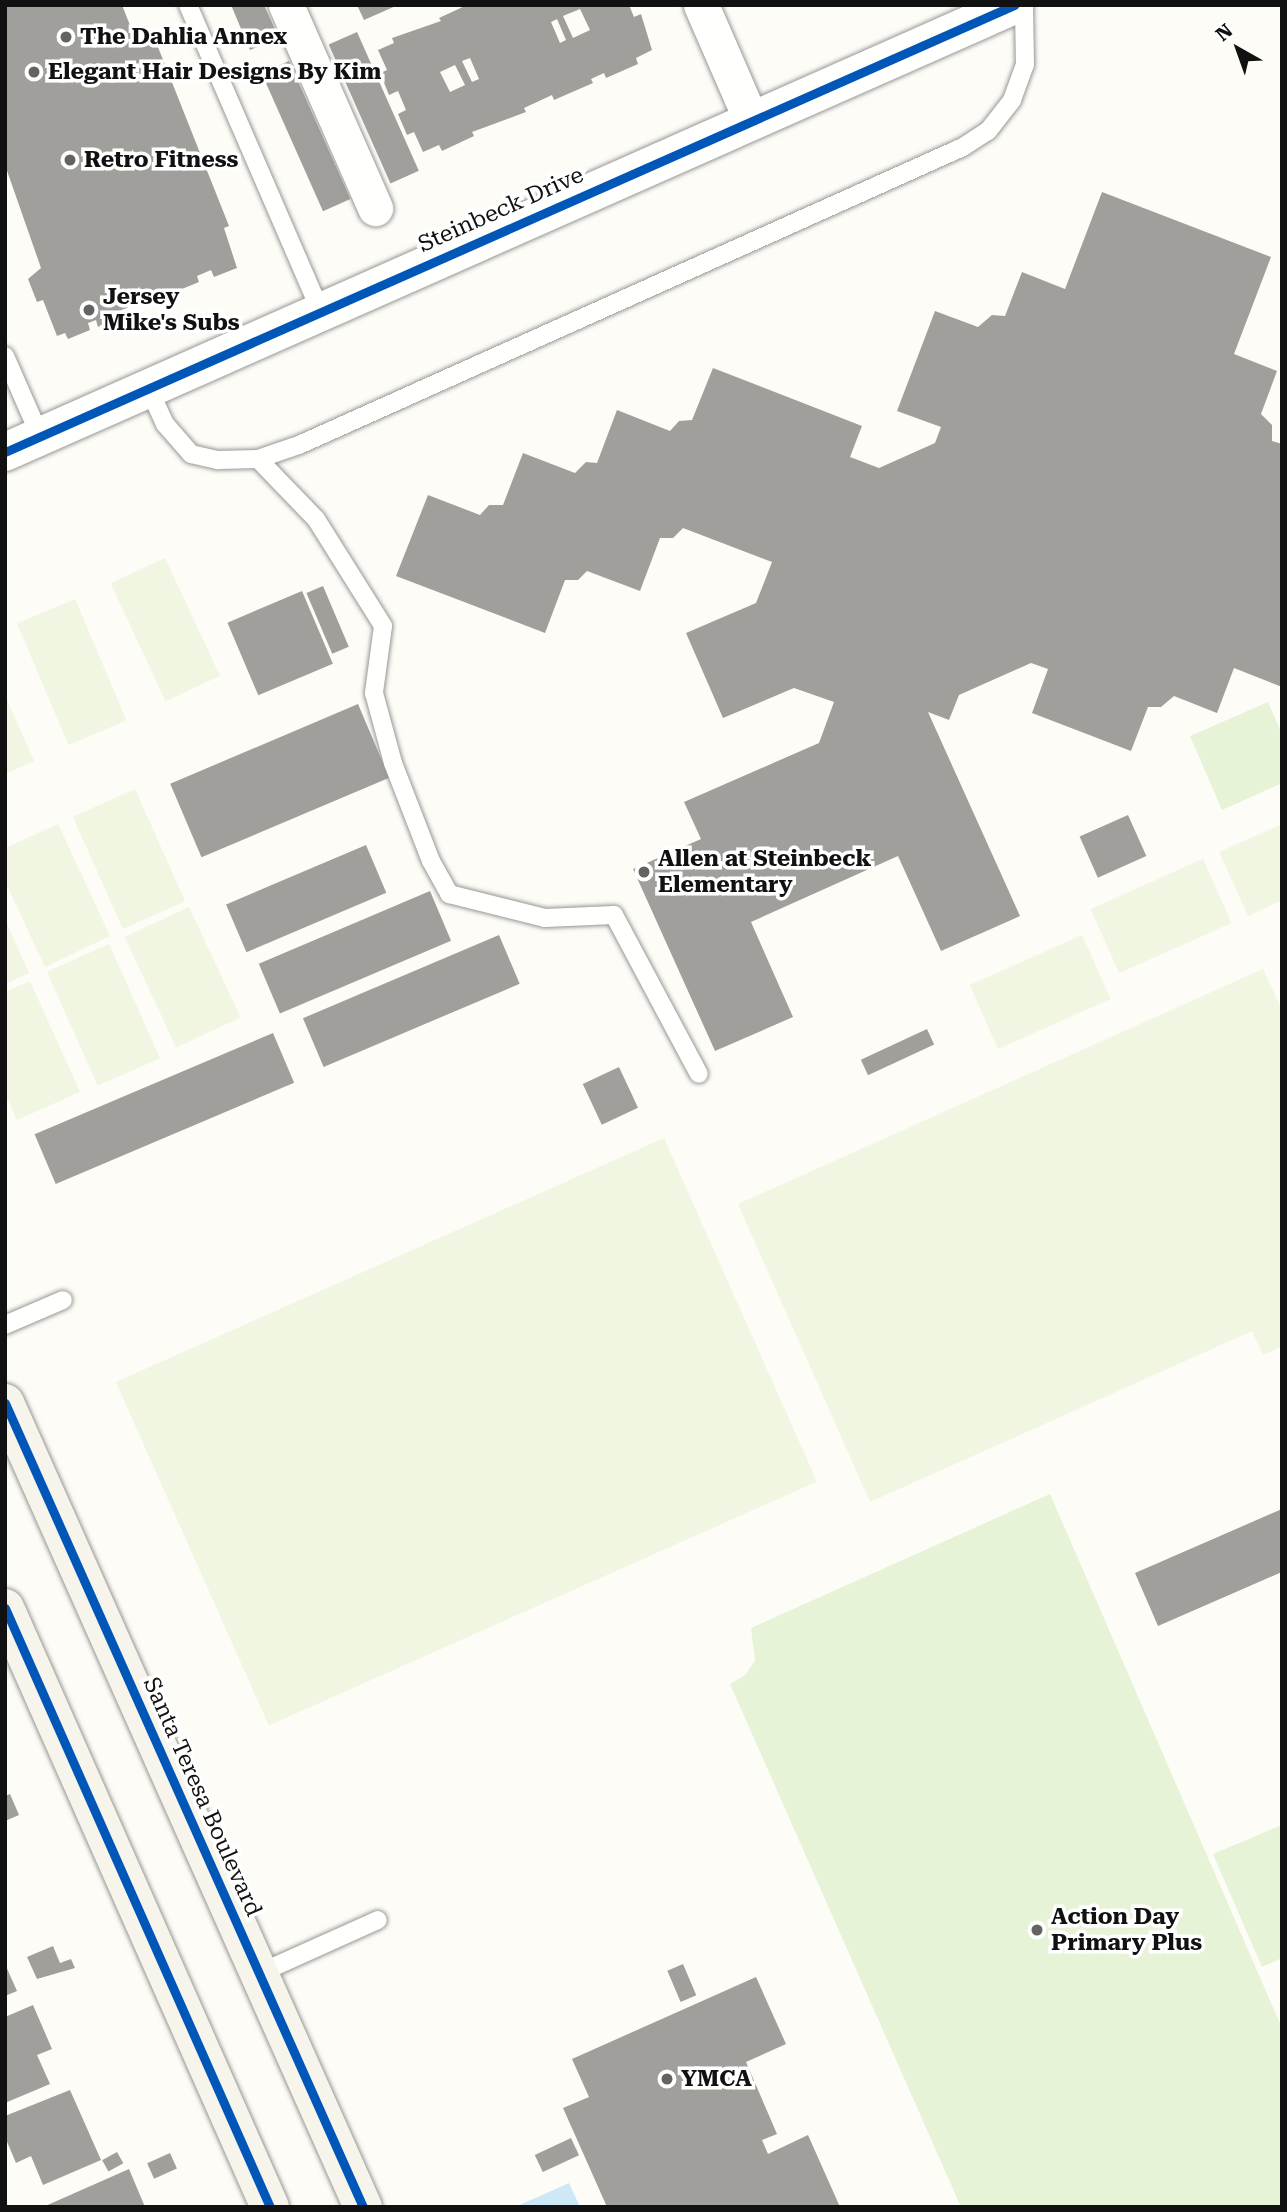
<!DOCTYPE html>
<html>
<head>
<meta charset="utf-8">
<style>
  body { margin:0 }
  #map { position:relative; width:1287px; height:2212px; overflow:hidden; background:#fdfcf7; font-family:"Roboto Serif",serif }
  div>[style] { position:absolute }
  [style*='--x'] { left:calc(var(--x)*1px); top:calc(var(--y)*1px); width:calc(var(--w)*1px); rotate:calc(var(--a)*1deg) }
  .green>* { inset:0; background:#e7f3d7 }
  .pitch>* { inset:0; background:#f0f6e1; transform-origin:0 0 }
  .water>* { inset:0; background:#cde8f7 }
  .building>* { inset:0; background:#a19f9c; transform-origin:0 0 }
  .roads { filter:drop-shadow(0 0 2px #979795) drop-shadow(0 0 2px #979795) }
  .service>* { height:18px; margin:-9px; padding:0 9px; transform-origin:9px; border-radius:9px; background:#fffffe }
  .minor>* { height:35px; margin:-17.5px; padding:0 17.5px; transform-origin:17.5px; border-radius:17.5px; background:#fffffe }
  .tertiary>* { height:38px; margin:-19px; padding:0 19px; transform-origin:19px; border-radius:19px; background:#fffffe }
  .secondary>* { height:38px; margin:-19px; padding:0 19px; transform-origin:19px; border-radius:19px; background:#f6f4eb }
  .cycleway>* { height:9px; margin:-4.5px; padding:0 4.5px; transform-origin:4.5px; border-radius:4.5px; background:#0057b8 }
  .dots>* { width:19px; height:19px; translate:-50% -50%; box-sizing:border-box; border:4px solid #fff; border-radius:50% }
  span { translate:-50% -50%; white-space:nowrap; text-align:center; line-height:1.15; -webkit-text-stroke:7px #fff; paint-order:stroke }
  .poi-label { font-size:23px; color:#111; font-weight:700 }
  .left { translate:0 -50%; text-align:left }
  .street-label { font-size:23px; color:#111 }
  .frame { position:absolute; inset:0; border:7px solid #111; pointer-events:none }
  .north { position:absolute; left:1203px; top:14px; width:70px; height:70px; -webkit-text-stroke:5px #fff; paint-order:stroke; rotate:320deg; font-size:19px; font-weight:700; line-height:28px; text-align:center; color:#111 }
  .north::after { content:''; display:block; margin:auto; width:24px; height:32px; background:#111; clip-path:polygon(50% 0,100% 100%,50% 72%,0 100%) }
</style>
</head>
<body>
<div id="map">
  <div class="green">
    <i style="clip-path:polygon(1268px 702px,1282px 734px,1282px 783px,1222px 810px,1190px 736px)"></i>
    <i style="clip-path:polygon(1050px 1494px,1282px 2028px,1282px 2207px,961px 2207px,730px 1684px,745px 1675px,755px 1661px,751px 1628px)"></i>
    <i style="clip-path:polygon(1282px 1825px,1282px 1958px,1262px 1967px,1213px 1854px)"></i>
  </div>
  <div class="pitch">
    <i style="left:165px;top:558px;width:130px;height:60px;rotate:65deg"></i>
    <i style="left:75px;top:599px;width:132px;height:63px;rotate:67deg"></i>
    <i style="clip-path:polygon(5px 695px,34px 761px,5px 774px)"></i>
    <i style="left:135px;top:789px;width:123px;height:68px;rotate:66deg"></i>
    <i style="clip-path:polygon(58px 824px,110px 936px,45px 967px,5px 881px,5px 848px)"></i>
    <i style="clip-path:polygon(1282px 824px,1282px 900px,1248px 916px,1219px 852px)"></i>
    <i style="left:1203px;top:859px;width:70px;height:123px;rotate:66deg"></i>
    <i style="left:189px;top:907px;width:122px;height:71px;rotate:65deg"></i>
    <i style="clip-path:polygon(5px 919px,29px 973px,5px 984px)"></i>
    <i style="left:1082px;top:935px;width:70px;height:123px;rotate:66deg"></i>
    <i style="left:109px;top:944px;width:125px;height:68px;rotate:66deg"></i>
    <i style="clip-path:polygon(1263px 969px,1282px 1010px,1282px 1346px,1263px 1355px,1252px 1331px,870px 1502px,738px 1204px)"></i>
    <i style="clip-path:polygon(30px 981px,80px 1092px,17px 1120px,5px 1093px,5px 992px)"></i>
    <i style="left:664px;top:1138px;width:376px;height:600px;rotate:66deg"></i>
  </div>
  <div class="water">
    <i style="clip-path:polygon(569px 2183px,580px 2207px,515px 2207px)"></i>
  </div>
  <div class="building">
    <i style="clip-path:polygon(5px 5px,122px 5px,137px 43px,154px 37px,229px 226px,224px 228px,237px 268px,214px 277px,211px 270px,197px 276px,199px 282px,165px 296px,162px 289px,156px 291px,158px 296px,119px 311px,122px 317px,98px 327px,96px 320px,88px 323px,90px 330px,68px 339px,65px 333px,57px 336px,43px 300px,37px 302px,28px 279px,41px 268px,5px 165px)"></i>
    <i style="clip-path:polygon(231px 5px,264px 5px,279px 38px,250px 50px)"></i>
    <i style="clip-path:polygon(357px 5px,398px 5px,364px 20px)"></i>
    <i style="clip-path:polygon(evenodd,467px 5px,629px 5px,634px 17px,641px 14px,652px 50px,636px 58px,638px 64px,606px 78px,604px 73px,591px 79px,593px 83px,554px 100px,552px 95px,524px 108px,526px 112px,472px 132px,474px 136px,442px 151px,439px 145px,423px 152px,414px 132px,407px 135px,398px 114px,406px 110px,398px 91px,389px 95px,380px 73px,387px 70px,378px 50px,394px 43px,392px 38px,441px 21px,439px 18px,467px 5px,580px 9px,590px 30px,573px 38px,563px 16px,580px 9px,467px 5px,557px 19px,566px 40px,560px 43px,551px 22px,557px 19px,467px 5px,470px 58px,479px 79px,472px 82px,462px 61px,470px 58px,467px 5px,455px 65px,465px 85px,450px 92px,440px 72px,455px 65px)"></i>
    <i style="left:357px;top:32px;width:152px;height:31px;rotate:66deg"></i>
    <i style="left:289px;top:61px;width:151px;height:30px;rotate:66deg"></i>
    <i style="clip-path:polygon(1102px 192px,1271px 257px,1234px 354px,1277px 371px,1261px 414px,1272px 425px,1272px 441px,1282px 444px,1282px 687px,1234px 668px,1217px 713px,1174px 696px,1161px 707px,1148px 707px,1131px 751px,1032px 713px,1048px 669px,1031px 663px,959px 695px,949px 720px,928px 712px,1020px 916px,941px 951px,898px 856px,751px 922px,793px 1017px,715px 1051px,633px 869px,701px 839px,684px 802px,819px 743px,834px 702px,794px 688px,723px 718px,686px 633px,756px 603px,772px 562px,683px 528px,673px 538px,660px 538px,640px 591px,587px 571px,578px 580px,565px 580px,545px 633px,396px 576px,428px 495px,480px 515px,489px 505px,503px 505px,523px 453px,575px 473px,586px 462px,597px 463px,617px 410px,670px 431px,679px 421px,692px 420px,713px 368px,862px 426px,850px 457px,879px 468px,935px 443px,941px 427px,897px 411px,935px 311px,978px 327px,992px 315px,1005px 316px,1022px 272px,1065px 289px)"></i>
    <i style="left:323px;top:586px;width:66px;height:18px;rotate:67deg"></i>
    <i style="left:302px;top:591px;width:79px;height:81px;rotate:67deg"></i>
    <i style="left:358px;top:704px;width:80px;height:204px;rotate:67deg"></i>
    <i style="left:1128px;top:815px;width:45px;height:53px;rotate:66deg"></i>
    <i style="left:366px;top:845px;width:52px;height:152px;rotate:67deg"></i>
    <i style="left:430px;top:891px;width:54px;height:186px;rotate:67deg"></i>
    <i style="left:499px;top:935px;width:53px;height:213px;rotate:67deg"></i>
    <i style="left:927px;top:1029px;width:17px;height:73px;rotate:65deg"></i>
    <i style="left:273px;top:1033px;width:54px;height:259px;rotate:67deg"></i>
    <i style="left:619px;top:1067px;width:45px;height:40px;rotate:65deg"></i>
    <i style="clip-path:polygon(1282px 1509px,1282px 1572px,1158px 1626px,1135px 1573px)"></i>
    <i style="clip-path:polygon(10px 1794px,19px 1815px,5px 1821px,5px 1796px)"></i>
    <i style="clip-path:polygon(53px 1946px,60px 1963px,71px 1959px,75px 1968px,37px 1979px,27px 1957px)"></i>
    <i style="clip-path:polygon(5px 1964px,17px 1991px,5px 1996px)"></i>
    <i style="left:683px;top:1964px;width:34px;height:17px;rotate:67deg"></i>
    <i style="clip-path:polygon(756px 1977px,786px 2044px,746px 2062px,777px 2134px,762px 2140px,768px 2154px,808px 2135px,840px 2207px,607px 2207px,563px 2108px,589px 2097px,572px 2059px)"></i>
    <i style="clip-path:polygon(33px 2005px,52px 2049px,37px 2055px,50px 2084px,5px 2103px,5px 2017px)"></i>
    <i style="clip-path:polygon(70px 2090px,101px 2160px,43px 2185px,31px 2156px,16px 2163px,5px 2137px,5px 2116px)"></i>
    <i style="left:571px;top:2138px;width:19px;height:40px;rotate:65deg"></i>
    <i style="left:117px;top:2152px;width:13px;height:17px;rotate:61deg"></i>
    <i style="left:170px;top:2153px;width:17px;height:25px;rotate:66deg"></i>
    <i style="clip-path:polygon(129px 2169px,145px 2207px,43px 2207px)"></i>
  </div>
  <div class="roads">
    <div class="service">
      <i style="--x:188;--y:5;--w:335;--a:66.6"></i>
      <i style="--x:5;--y:356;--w:87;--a:66.4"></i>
      <i style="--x:148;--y:387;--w:41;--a:65.3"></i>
      <i style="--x:165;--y:424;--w:40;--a:49"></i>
      <i style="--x:191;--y:454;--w:28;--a:13"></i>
      <i style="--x:218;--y:460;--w:40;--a:-1.4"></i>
      <i style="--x:258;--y:459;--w:43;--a:-18.9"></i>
      <i style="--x:299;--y:445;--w:728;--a:-24.17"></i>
      <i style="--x:963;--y:147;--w:30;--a:-33"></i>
      <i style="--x:988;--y:131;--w:39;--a:-52"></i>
      <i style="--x:1012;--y:100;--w:37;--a:-70"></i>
      <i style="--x:1025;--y:65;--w:60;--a:-91"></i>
      <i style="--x:258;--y:459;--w:83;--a:46"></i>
      <i style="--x:316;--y:519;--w:126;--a:57.9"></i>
      <i style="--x:383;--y:626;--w:68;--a:97.7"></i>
      <i style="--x:374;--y:693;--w:73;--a:74.8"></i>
      <i style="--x:393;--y:763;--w:105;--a:68.8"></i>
      <i style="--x:431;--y:861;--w:38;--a:61"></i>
      <i style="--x:449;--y:894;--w:99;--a:14"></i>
      <i style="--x:545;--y:918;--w:69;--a:-2.5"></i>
      <i style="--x:614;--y:915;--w:180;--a:61.9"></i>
      <i style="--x:5;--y:1325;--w:63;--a:-23.3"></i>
      <i style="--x:260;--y:1973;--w:129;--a:-24.2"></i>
    </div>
    <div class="minor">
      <i style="--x:286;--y:5;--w:222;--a:66.3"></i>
      <i style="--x:701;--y:5;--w:125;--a:66.5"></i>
    </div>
    <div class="tertiary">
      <i style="--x:5;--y:452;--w:1104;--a:-23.89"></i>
    </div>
    <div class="secondary">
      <i style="--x:5;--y:1403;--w:880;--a:66"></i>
      <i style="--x:5;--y:1608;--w:655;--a:66.14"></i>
    </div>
  </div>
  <div class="cycleway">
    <i style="--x:5;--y:452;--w:1104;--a:-23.89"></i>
    <i style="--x:5;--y:1403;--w:880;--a:66"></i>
    <i style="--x:5;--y:1608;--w:655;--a:66.14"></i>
  </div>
  <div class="dots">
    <i style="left:66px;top:37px;background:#646362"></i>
    <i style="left:34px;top:72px;background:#646362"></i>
    <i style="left:70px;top:160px;background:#646362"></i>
    <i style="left:89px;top:310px;background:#646362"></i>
    <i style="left:644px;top:872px;background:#646362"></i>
    <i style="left:1037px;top:1930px;background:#646362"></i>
    <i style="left:667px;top:2079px;background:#646362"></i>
  </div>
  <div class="poi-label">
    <span class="left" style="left:80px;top:37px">The Dahlia Annex</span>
    <span class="left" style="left:48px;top:72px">Elegant Hair Designs By Kim</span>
    <span class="left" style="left:84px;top:160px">Retro Fitness</span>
    <span class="left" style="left:103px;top:310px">Jersey<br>Mike's Subs</span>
    <span class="left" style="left:658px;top:872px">Allen at Steinbeck<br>Elementary</span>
    <span class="left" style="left:1051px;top:1930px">Action Day<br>Primary Plus</span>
    <span class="left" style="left:681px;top:2079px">YMCA</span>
  </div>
  <div class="street-label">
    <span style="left:501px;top:210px;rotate:-24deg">Steinbeck Drive</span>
    <span style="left:202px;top:1797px;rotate:66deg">Santa Teresa Boulevard</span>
  </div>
  <div class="frame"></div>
  <div class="north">N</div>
</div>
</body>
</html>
